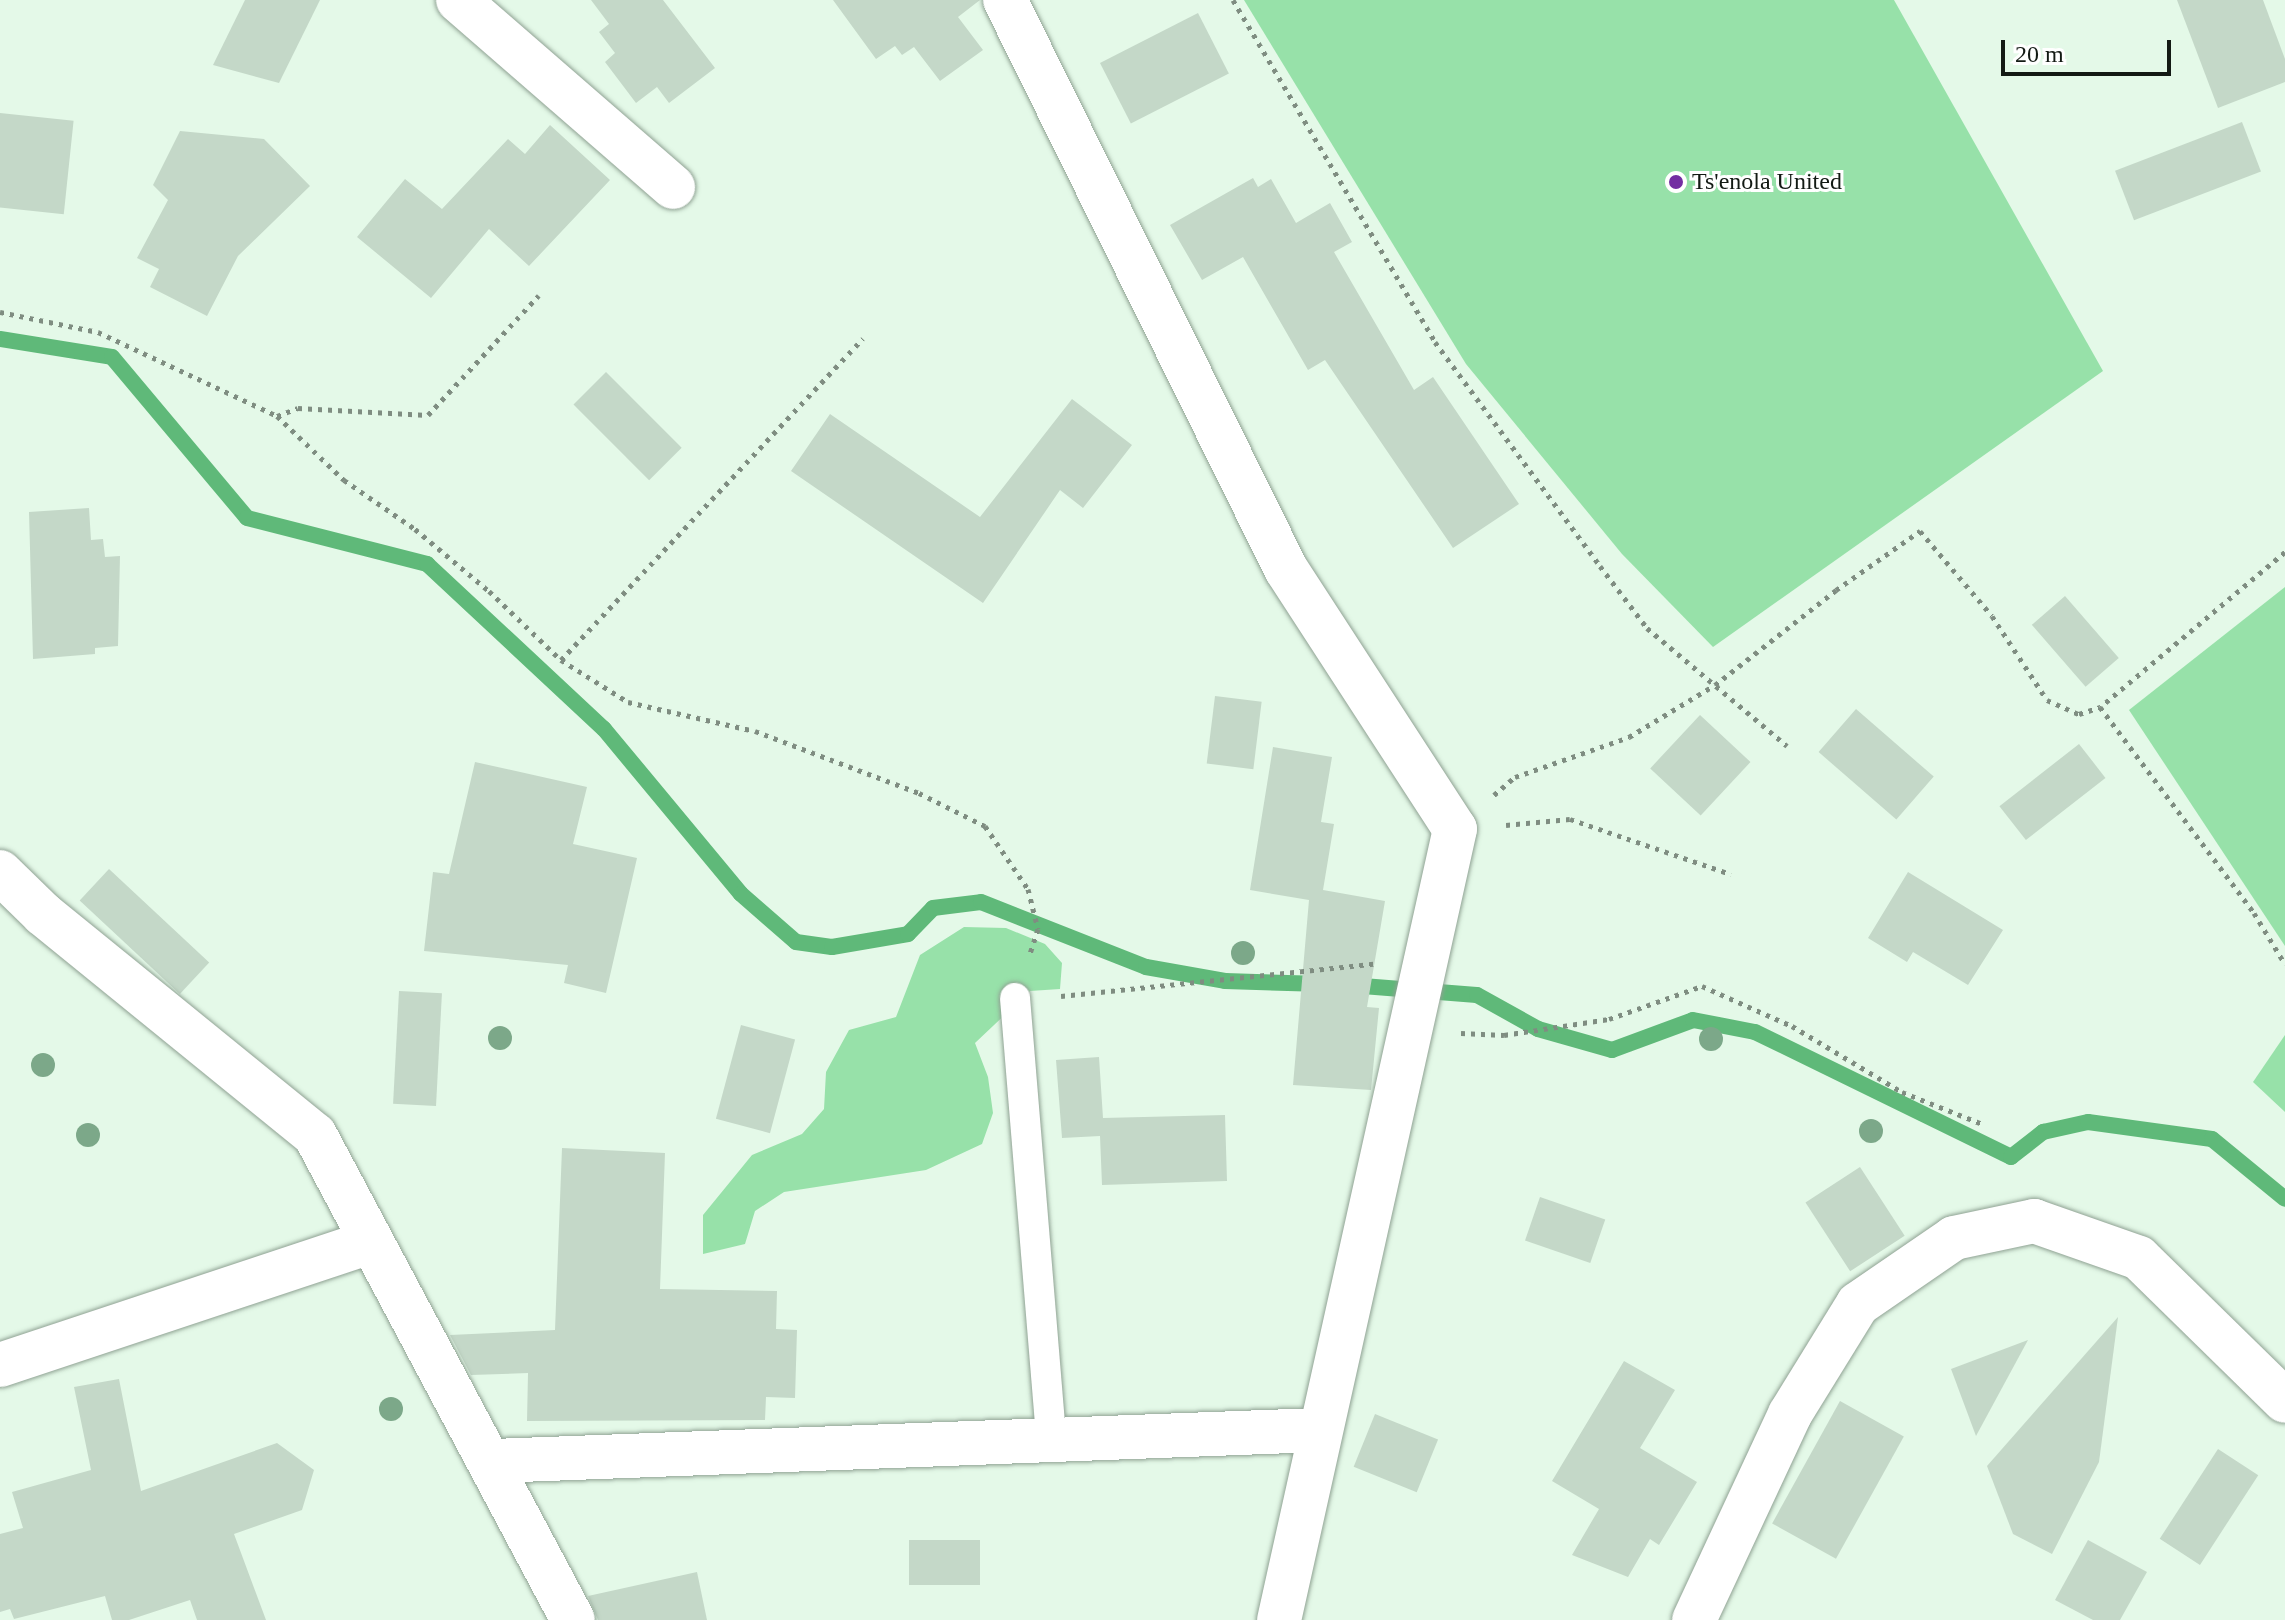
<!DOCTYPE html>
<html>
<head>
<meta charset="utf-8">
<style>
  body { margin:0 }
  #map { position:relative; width:2285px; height:1620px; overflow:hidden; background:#e4f9e8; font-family:"Times New Roman",serif }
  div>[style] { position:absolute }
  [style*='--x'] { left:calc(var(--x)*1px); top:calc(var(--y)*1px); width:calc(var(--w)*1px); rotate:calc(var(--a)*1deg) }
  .green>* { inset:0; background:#97e1a9 }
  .stream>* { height:16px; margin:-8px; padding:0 8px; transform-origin:8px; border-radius:8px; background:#5fb979 }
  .building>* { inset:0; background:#c4d8c8; transform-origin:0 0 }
  .path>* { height:5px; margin-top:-2.5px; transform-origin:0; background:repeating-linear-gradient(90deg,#7f8d81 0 4px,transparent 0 10px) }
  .roads { filter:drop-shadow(0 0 2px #8fa293) drop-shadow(0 0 2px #8fa293) }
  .lane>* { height:30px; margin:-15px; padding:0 15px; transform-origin:15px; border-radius:15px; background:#fff }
  .street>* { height:44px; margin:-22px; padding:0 22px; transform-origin:22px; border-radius:22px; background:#fff }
  .trees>* { width:24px; height:24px; margin:-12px; border-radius:50%; background:#7ca889 }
  .dots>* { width:22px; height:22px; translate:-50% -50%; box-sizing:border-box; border:4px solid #fff; border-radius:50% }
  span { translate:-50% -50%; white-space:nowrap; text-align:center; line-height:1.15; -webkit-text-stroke:6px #fff; paint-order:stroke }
  .poi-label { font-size:24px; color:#131a14 }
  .left { translate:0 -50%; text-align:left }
  .scale { position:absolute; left:2001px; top:40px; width:170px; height:36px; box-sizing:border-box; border:4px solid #131a14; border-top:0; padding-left:10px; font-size:24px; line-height:28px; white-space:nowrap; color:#131a14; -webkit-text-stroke:6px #fff; paint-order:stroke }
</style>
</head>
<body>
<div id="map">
  <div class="green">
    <i style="clip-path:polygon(1244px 0,1894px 0,2103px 371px,1713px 647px,1622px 554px,1466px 364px)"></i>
    <i style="clip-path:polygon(2285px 587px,2285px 946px,2129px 710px)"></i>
    <i style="clip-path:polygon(964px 927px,1006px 928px,1045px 944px,1062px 963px,1060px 989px,1030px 991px,975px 1043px,988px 1077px,993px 1113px,982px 1144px,926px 1170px,784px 1192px,755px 1211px,745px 1244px,703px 1254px,703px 1215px,752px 1155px,802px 1134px,824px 1109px,826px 1072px,849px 1030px,896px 1017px,920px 955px)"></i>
    <i style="clip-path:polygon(2285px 1035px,2285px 1112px,2253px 1082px)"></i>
  </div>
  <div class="stream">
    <i style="--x:0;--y:339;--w:113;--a:9.1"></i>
    <i style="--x:112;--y:357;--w:210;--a:50"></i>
    <i style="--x:247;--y:518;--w:186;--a:14.3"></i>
    <i style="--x:427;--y:564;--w:242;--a:43"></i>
    <i style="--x:604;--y:729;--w:214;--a:50.3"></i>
    <i style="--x:741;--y:894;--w:73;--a:41.1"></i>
    <i style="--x:796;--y:942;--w:36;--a:8"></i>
    <i style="--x:832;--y:947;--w:77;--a:-9.7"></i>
    <i style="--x:908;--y:934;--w:36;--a:-46"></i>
    <i style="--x:933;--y:908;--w:48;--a:-7.1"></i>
    <i style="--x:981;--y:902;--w:177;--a:21.5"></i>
    <i style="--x:1146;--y:967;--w:80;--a:10"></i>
    <i style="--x:1225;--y:981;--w:98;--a:1.8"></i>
    <i style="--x:1350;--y:985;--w:127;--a:4.5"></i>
    <i style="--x:1477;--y:995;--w:70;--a:29.1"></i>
    <i style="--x:1538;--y:1029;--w:77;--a:15.8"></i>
    <i style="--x:1612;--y:1050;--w:86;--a:-20.3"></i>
    <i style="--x:1693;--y:1020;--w:63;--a:11"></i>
    <i style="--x:1755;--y:1032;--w:285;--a:26"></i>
    <i style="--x:2011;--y:1157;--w:41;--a:-38"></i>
    <i style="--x:2043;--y:1132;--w:46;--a:-12.5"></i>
    <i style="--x:2088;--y:1122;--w:125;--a:7.8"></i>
    <i style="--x:2212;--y:1139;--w:94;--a:39.4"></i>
  </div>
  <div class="building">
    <i style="clip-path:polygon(245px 0,320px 0,279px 83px,213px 65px)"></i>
    <i style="clip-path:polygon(591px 0,663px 0,715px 68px,669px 103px,657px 87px,636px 103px,605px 62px,615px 53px,599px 32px,609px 24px)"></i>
    <i style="clip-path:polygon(833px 0,980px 0,958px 17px,983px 50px,940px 81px,914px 47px,902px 55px,895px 46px,876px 59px)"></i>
    <i style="clip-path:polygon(2177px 0,2263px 0,2285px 59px,2285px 82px,2218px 108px)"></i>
    <i style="left:1198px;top:13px;width:68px;height:110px;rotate:63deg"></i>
    <i style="left:0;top:113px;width:74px;height:94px;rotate:6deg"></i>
    <i style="left:2242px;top:122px;width:53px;height:136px;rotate:69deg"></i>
    <i style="clip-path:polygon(550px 125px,610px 180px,529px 266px,489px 229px,431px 298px,357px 237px,405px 179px,442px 209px,508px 139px,525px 154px)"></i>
    <i style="clip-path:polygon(180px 131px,264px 139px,310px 186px,238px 256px,207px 316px,150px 287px,159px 269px,137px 258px,168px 200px,153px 185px)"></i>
    <i style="clip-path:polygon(1253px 178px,1258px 187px,1271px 179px,1296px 223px,1330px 203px,1352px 242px,1334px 252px,1414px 390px,1433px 377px,1519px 504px,1453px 548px,1325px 360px,1308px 370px,1243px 257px,1202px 280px,1170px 225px)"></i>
    <i style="left:606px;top:372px;width:107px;height:46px;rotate:45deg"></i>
    <i style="clip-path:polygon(1072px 399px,1132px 445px,1083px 508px,1060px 490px,983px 603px,791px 471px,830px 414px,980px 517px)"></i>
    <i style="clip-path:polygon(89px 508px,91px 540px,103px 539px,105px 557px,120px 556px,118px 646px,95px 648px,95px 654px,33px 659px,29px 512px)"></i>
    <i style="left:2065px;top:596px;width:82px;height:44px;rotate:49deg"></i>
    <i style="left:1215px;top:696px;width:47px;height:68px;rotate:7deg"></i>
    <i style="left:1856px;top:709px;width:103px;height:57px;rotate:41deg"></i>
    <i style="left:1700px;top:715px;width:69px;height:73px;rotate:43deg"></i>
    <i style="left:2079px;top:744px;width:43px;height:101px;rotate:52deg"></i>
    <i style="clip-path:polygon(1273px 747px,1332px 757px,1321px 822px,1334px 824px,1323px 890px,1385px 901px,1367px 1007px,1379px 1008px,1371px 1090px,1293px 1085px,1309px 900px,1250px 890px)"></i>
    <i style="clip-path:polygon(475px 762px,587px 787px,573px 844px,637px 858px,606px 993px,564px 983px,568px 965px,424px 951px,433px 872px,449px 874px)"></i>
    <i style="left:109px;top:869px;width:137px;height:43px;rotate:43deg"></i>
    <i style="clip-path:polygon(1908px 872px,2003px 930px,1968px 985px,1913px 952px,1907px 962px,1868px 938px)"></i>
    <i style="left:399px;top:991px;width:43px;height:113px;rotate:3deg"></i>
    <i style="left:741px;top:1025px;width:56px;height:97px;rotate:15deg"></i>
    <i style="clip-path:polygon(1099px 1057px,1103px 1118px,1225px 1115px,1227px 1181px,1102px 1185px,1100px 1136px,1062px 1138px,1056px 1060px)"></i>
    <i style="clip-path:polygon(562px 1148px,665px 1153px,660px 1289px,777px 1291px,776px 1329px,797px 1330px,795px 1398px,766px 1397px,765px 1420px,527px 1421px,528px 1373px,471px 1375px,450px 1335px,555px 1330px)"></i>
    <i style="left:1860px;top:1167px;width:82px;height:65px;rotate:57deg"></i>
    <i style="left:1540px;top:1197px;width:69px;height:46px;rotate:19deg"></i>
    <i style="clip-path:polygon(2118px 1317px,2099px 1462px,2052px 1554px,2013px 1534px,1987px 1466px)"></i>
    <i style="clip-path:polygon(2028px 1340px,1976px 1436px,1951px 1369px)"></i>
    <i style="clip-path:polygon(1624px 1361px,1675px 1390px,1640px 1448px,1697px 1482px,1659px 1545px,1650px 1539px,1628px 1577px,1572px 1555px,1599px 1509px,1552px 1481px)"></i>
    <i style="clip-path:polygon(119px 1379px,141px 1491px,277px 1443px,314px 1470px,302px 1510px,234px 1534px,266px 1620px,197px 1620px,190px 1600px,129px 1620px,112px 1620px,105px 1596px,14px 1619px,10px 1609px,0 1612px,0 1534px,23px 1528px,12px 1492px,91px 1470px,74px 1387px)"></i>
    <i style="left:1840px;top:1401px;width:73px;height:140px;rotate:29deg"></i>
    <i style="left:1375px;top:1414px;width:68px;height:57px;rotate:22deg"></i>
    <i style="left:2218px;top:1449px;width:48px;height:107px;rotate:33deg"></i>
    <i style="left:980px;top:1540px;width:45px;height:71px;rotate:90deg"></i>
    <i style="clip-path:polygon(2088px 1540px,2147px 1572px,2120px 1620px,2093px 1620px,2055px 1600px)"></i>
    <i style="clip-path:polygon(697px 1572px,707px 1620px,598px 1620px,588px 1596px)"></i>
  </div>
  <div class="path">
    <i style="--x:1233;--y:0;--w:397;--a:59.4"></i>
    <i style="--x:1435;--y:342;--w:278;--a:53.6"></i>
    <i style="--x:1600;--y:566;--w:78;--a:52.8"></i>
    <i style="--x:1647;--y:628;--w:183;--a:40.1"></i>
    <i style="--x:0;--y:312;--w:100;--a:11.5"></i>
    <i style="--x:98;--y:332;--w:198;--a:25.1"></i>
    <i style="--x:277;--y:416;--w:93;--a:43.7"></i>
    <i style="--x:344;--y:480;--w:86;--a:34.6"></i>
    <i style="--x:415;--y:529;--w:97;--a:40"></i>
    <i style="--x:489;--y:591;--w:100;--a:43.8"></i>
    <i style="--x:561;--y:660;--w:79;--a:32.1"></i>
    <i style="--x:628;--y:702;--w:130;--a:12.9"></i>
    <i style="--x:755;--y:731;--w:175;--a:20.7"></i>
    <i style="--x:919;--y:793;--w:74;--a:26.6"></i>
    <i style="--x:985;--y:826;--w:76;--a:55.7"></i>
    <i style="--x:1028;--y:889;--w:41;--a:76"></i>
    <i style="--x:1038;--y:929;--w:29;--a:108"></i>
    <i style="--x:277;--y:416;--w:22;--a:-21"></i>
    <i style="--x:298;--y:408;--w:130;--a:3.1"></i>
    <i style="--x:428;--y:415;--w:163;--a:-47.2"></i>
    <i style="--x:2285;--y:552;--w:241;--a:140"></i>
    <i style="--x:2100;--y:707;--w:257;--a:53.2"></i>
    <i style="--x:2254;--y:913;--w:60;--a:58.7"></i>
    <i style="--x:561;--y:660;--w:441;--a:-46.8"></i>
    <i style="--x:1494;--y:795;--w:28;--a:-41"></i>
    <i style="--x:1515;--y:777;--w:121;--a:-19.3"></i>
    <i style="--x:1629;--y:737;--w:100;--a:-31.2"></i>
    <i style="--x:1715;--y:685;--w:154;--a:-38.1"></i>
    <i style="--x:1836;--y:590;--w:103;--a:-35.1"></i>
    <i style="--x:1920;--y:531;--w:111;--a:49.7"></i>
    <i style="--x:1992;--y:616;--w:100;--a:56.8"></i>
    <i style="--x:2047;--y:700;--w:35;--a:24"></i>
    <i style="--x:2079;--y:714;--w:22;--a:-18"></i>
    <i style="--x:1506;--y:825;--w:64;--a:-5.4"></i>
    <i style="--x:1570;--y:819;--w:170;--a:18.9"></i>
    <i style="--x:1061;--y:996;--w:314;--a:-5.9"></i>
    <i style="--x:1461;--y:1033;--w:43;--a:2.7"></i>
    <i style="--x:1504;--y:1035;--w:106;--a:-8.7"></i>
    <i style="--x:1609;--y:1019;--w:99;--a:-19.5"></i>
    <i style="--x:1702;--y:986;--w:98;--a:24"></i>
    <i style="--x:1792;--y:1026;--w:128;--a:31"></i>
    <i style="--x:1902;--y:1092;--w:89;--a:21.7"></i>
  </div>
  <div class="roads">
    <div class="lane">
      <i style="--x:1015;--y:998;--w:448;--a:85.3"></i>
    </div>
    <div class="street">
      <i style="--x:458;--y:0;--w:285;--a:41"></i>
      <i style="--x:1005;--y:0;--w:635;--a:63.72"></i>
      <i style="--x:1286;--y:569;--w:310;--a:57"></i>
      <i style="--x:1455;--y:829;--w:810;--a:102.54"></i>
      <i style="--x:0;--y:872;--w:60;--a:44.3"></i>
      <i style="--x:43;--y:914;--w:350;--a:39.1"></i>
      <i style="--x:315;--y:1135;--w:549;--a:61.99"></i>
      <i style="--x:0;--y:1365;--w:389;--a:-18.4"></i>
      <i style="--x:493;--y:1461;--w:826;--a:-2.15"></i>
      <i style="--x:1694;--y:1620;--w:227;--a:-65"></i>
      <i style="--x:1790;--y:1414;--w:129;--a:-58.3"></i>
      <i style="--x:1858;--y:1304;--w:116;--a:-34.5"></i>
      <i style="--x:1954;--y:1238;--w:82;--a:-12"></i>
      <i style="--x:2034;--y:1221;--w:111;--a:19.4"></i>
      <i style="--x:2139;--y:1258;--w:204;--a:44.4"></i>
    </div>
  </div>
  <div class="trees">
    <i style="left:1243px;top:953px"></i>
    <i style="left:500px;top:1038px"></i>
    <i style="left:1711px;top:1039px"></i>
    <i style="left:43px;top:1065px"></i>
    <i style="left:1871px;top:1131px"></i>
    <i style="left:88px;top:1135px"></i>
    <i style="left:391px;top:1409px"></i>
  </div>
  <div class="dots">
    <i style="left:1676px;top:182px;background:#732ea2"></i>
  </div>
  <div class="poi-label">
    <span class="left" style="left:1692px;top:182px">Ts'enola United</span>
  </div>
  <div class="scale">20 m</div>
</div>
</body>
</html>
